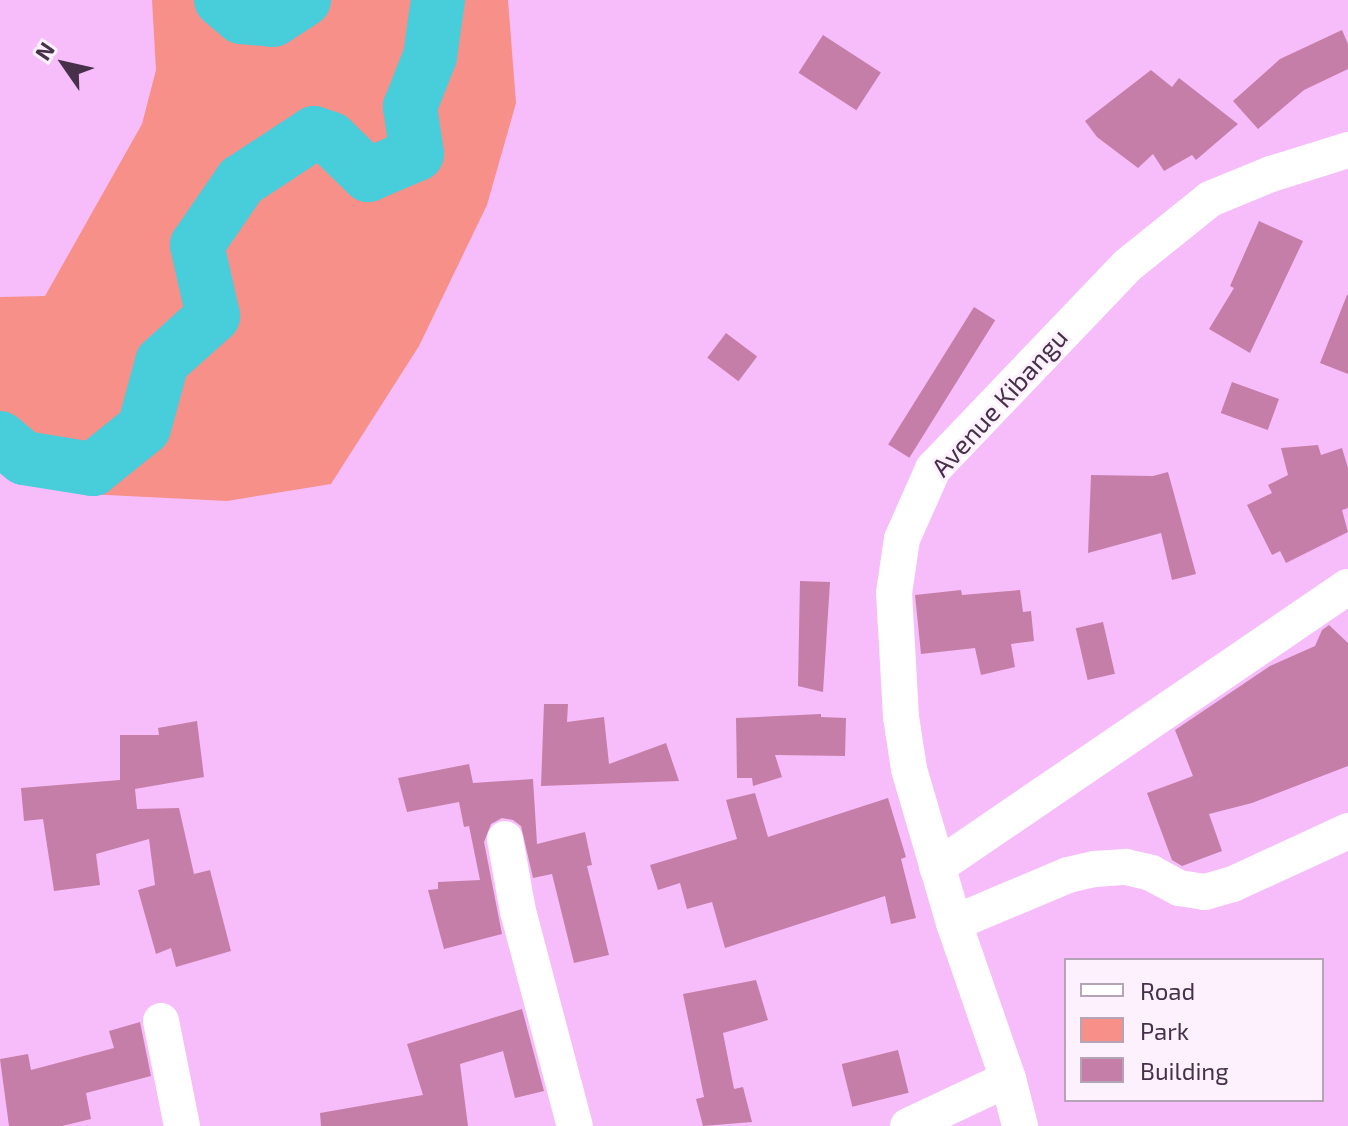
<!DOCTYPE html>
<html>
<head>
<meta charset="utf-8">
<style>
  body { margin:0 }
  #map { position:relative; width:1348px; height:1126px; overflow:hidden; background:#f7bdfa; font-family:"Exo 2",sans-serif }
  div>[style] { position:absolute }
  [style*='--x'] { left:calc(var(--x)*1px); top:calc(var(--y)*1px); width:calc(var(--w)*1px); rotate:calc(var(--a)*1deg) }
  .green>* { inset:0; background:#f79088 }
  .river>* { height:54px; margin:-27px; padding:0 27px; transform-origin:27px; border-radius:27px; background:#48cddb }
  .building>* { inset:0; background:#c57ea7; transform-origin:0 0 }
  .street>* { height:36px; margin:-18px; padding:0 18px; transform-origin:18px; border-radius:18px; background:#fff }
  span { translate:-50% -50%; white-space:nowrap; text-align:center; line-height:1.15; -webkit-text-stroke:6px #fdf1fd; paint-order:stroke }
  .street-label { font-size:26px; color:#473049 }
  .legend { position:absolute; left:1064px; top:958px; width:260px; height:144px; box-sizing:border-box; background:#fdf1fd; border:2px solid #b4a4b5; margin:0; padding:10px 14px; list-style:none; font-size:24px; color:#473049 }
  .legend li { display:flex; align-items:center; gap:16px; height:40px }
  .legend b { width:40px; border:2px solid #b4a4b5 }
  .north { position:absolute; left:24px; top:24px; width:80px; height:80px; -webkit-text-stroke:6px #fdf1fd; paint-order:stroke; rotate:304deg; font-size:22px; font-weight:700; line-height:32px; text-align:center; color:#473049 }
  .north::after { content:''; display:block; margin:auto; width:28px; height:36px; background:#473049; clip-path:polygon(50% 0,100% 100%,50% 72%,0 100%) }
</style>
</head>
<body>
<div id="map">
  <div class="green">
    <i style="clip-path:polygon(152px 0,508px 0,516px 103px,487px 205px,419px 346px,331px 484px,227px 501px,87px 494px,0 468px,0 297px,45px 296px,142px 124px,156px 70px)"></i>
  </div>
  <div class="river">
    <i style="--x:221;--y:0;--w:26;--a:40"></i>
    <i style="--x:241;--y:17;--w:32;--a:5"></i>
    <i style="--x:273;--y:20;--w:37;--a:-33"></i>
    <i style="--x:0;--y:438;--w:31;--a:40"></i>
    <i style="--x:24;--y:458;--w:70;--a:9.1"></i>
    <i style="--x:93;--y:469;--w:65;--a:-38.8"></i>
    <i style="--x:144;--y:428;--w:68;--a:-74.7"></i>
    <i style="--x:162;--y:362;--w:69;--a:-42"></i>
    <i style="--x:213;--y:316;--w:73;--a:-102.7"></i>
    <i style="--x:197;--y:245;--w:78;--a:-55.5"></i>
    <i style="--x:241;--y:181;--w:87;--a:-33.3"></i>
    <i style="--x:314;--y:133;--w:18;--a:19"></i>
    <i style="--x:331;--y:139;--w:52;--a:44.2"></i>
    <i style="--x:368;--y:175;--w:53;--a:-23.2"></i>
    <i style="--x:417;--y:154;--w:48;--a:-98.5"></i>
    <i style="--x:410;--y:107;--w:55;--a:-68.6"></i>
    <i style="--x:430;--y:56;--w:57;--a:-81.9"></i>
  </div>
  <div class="building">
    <i style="clip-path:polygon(1342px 30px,1348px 44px,1348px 69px,1304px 90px,1258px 129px,1233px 101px,1280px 59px)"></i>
    <i style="left:823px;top:35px;width:69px;height:45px;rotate:33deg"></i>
    <i style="clip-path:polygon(1151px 70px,1172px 87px,1179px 78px,1238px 124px,1196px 160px,1192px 155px,1164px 171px,1153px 154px,1138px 168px,1097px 137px,1085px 121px)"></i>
    <i style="clip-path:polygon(1259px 221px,1303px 241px,1250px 353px,1209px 329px,1234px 288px,1230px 286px)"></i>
    <i style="clip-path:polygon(1347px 295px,1348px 295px,1348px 374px,1320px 363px)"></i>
    <i style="left:974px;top:307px;width:25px;height:162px;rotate:32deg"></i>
    <i style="left:726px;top:333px;width:39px;height:31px;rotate:37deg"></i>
    <i style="left:1232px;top:382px;width:50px;height:33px;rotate:20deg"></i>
    <i style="clip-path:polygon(1318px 445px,1321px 455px,1342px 448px,1348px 468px,1348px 508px,1342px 510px,1348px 532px,1286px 563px,1280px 551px,1272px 555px,1247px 505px,1272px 493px,1268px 485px,1288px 475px,1281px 448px)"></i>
    <i style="clip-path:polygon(1168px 472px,1196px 574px,1172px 580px,1161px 533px,1088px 553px,1091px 475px,1153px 476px)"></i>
    <i style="clip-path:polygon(800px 581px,830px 582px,823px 692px,798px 686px)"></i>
    <i style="clip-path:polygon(961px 590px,962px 595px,1020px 590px,1023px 612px,1031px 611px,1034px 641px,1011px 644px,1015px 667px,981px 675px,975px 648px,921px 654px,915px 595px)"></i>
    <i style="left:1103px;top:622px;width:53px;height:28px;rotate:77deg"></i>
    <i style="clip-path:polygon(1329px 625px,1348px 643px,1348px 766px,1252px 803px,1209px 814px,1222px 851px,1182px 866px,1172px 860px,1147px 793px,1193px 776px,1175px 730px,1270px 666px,1315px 646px,1322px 630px)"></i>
    <i style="clip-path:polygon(544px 704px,568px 704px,567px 722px,604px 717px,609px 764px,666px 743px,679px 781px,541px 786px)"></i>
    <i style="clip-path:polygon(821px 714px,821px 717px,846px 718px,845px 756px,775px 755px,782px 777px,753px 786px,752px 778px,737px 778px,736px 718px)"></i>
    <i style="clip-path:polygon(197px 721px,204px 777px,135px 789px,137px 809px,179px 808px,194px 874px,210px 870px,231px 951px,176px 967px,171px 948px,156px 954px,138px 890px,155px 885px,149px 839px,96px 854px,100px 885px,54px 891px,43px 819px,24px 821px,21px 788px,120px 780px,120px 735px,159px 735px,158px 728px)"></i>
    <i style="clip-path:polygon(469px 764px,473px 783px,533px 779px,537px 844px,585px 832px,592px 865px,587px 866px,609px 955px,574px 963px,552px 874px,533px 878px,521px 826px,513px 820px,502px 818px,491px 824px,484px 842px,502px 934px,444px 949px,428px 890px,438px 889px,438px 882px,480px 880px,469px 826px,464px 827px,459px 802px,407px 812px,398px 778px)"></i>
    <i style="clip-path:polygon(755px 793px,768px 837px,888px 798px,906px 857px,901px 859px,916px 918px,891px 924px,885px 896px,725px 948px,712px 902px,687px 909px,680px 883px,658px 890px,650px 865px,737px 839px,726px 800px)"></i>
    <i style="clip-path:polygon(756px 980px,768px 1020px,723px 1033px,734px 1089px,743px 1087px,752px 1122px,703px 1126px,696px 1099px,704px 1097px,683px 994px)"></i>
    <i style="clip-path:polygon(522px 1009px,544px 1091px,515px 1098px,503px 1051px,460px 1064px,468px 1126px,321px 1126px,320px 1113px,423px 1095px,407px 1044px)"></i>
    <i style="clip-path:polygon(140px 1022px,151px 1076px,86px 1093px,91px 1119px,62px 1126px,9px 1126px,0 1059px,28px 1054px,31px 1070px,114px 1048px,109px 1031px)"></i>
    <i style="left:898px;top:1050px;width:44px;height:58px;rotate:76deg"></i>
  </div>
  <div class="street">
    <i style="--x:505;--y:839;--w:73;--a:79.8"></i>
    <i style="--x:518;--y:911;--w:222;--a:75.2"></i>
    <i style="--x:937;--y:867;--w:497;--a:-34.3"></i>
    <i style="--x:954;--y:923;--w:124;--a:-22.8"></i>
    <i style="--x:1068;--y:875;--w:28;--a:-13"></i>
    <i style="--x:1095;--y:869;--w:31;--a:-4"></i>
    <i style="--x:1126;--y:867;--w:26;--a:13"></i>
    <i style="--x:1151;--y:873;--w:32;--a:28"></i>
    <i style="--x:1179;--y:888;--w:26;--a:9"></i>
    <i style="--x:1205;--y:892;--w:29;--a:-16"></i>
    <i style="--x:1233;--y:884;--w:127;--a:-24.7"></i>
    <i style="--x:161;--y:1021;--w:107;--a:78.7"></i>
    <i style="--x:908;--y:1126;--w:110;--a:-25.2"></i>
    <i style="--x:1020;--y:1126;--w:49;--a:-104.3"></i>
    <i style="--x:1008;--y:1079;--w:165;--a:-109.1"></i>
    <i style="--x:954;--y:923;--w:160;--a:-106.3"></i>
    <i style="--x:909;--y:769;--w:53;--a:-98.7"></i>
    <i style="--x:901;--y:717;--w:124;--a:-93.2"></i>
    <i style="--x:894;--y:593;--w:55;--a:-81.6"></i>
    <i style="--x:902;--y:539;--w:77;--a:-66.1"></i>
    <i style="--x:933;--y:469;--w:282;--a:-46.3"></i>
    <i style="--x:1128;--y:265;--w:105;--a:-38.8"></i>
    <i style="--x:1210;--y:199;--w:66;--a:-22.3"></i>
    <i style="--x:1271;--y:174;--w:81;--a:-17.3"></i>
  </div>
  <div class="street-label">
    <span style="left:999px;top:402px;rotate:-48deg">Avenue Kibangu</span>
  </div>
  <ul class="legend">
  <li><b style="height:10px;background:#fff"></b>Road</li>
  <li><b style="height:22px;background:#f79088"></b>Park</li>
  <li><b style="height:22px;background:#c57ea7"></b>Building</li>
  </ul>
  <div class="north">N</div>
</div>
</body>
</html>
